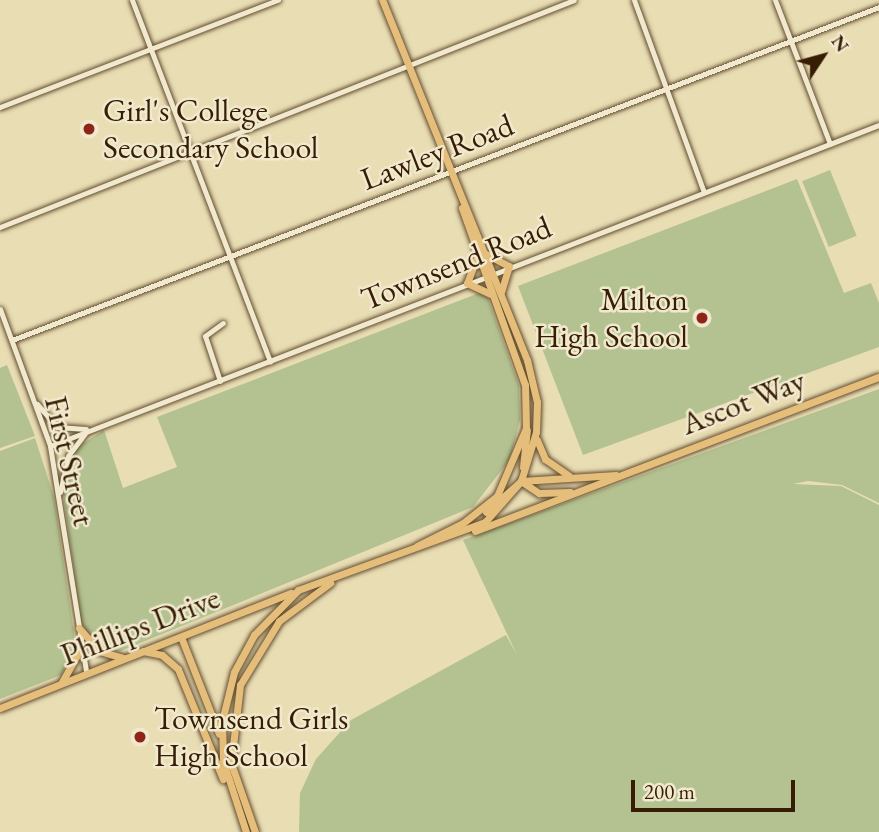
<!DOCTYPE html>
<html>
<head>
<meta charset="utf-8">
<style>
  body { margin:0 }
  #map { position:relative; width:879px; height:832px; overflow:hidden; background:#e9ddb4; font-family:"EB Garamond",serif }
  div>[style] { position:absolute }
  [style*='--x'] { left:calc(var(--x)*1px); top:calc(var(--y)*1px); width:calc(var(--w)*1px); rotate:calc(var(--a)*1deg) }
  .green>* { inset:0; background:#b3c290; transform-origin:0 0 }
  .roads { filter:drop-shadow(0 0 2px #634d2f) drop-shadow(0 0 2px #634d2f) }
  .minor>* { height:5px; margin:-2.5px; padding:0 2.5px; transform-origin:2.5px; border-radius:2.5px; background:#f1e9ce }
  .major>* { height:7px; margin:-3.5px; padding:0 3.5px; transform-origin:3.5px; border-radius:3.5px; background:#e4be7a }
  .dots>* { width:19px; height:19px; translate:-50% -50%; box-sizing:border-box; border:4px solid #f1e9ce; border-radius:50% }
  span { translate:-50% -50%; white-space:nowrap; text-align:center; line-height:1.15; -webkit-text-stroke:5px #f1e9ce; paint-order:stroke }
  .poi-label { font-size:32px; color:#361d03 }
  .left { translate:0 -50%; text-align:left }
  .right { translate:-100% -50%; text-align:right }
  .street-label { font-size:32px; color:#361d03 }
  .north { position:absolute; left:788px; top:21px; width:70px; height:70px; -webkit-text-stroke:5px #f1e9ce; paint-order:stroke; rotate:54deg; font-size:19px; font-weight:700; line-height:28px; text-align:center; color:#361d03 }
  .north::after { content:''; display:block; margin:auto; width:24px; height:32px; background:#361d03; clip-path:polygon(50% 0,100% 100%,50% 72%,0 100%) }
  .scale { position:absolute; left:631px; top:780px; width:164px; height:32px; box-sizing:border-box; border:4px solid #361d03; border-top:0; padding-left:9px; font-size:21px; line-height:24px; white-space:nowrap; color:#361d03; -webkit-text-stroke:5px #f1e9ce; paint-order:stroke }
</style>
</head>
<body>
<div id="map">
  <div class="green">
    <i style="left:830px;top:170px;width:71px;height:30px;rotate:68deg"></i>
    <i style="clip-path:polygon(797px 179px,844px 293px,871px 283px,879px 303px,879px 347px,583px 455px,518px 286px)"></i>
    <i style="clip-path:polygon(479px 293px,487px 296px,519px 385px,520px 420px,510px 459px,473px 507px,118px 652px,97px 646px,81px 622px,63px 493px,68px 457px,76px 448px,104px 430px,123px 488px,177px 467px,157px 417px)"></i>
    <i style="clip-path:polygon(7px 365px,35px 436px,0 448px,0 368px)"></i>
    <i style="clip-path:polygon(879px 389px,879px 503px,842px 485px,808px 481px,793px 484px,841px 486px,879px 505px,879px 832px,299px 832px,300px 793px,316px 759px,351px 720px,506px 635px,517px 655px,463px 540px)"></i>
    <i style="clip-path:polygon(35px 438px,54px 497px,76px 647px,61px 675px,0 699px,0 451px)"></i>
  </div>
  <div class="roads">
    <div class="minor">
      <i style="--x:132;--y:0;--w:387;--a:69.1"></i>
      <i style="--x:634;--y:0;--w:204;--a:70"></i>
      <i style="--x:775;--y:0;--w:154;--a:69.1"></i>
      <i style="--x:0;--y:107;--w:298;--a:-21.1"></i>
      <i style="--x:0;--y:227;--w:617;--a:-21.58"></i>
      <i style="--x:0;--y:309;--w:146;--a:69.9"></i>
      <i style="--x:50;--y:446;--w:229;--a:80.9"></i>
      <i style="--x:12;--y:340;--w:929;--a:-21.01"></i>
      <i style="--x:220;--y:381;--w:47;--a:-108.4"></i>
      <i style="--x:205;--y:336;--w:22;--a:-36"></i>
      <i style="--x:37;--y:404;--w:30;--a:49"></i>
      <i style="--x:57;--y:427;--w:29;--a:4"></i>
      <i style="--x:50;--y:446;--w:889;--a:-21.17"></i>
      <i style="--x:60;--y:492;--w:37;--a:-77"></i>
      <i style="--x:68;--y:456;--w:30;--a:-53"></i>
    </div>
    <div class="major">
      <i style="--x:486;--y:254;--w:26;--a:28"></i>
      <i style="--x:509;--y:266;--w:27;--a:107"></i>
      <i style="--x:477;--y:257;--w:28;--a:111"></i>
      <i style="--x:467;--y:283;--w:26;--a:25"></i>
      <i style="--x:537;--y:440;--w:21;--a:67"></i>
      <i style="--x:545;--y:459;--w:29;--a:35"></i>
      <i style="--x:523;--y:467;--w:37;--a:-84"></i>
      <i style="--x:521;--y:481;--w:22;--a:34"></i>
      <i style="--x:539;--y:493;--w:31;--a:-2"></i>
      <i style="--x:486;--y:512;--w:47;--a:-41.5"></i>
      <i style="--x:521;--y:481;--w:95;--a:-3.6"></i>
      <i style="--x:475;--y:531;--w:432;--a:-20.9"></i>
      <i style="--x:417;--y:546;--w:51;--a:-26.6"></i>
      <i style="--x:463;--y:523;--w:43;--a:-38.5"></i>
      <i style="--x:497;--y:496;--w:74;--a:-66.9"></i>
      <i style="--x:526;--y:428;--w:43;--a:-91.3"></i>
      <i style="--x:525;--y:385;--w:188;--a:-109.6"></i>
      <i style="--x:79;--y:628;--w:30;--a:49"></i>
      <i style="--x:99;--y:651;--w:25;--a:16"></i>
      <i style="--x:181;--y:637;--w:104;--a:68.6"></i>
      <i style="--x:143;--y:651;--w:19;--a:12"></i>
      <i style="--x:162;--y:655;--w:21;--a:41"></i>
      <i style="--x:178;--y:669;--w:119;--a:67.8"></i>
      <i style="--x:62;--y:682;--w:41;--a:-60.9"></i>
      <i style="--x:0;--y:708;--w:313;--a:-21.6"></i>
      <i style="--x:246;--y:832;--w:75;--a:-107.9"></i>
      <i style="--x:223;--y:761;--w:40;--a:-91.4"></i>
      <i style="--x:222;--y:721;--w:50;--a:-76.2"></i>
      <i style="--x:234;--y:672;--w:42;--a:-61.6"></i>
      <i style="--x:254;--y:635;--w:63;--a:-45.6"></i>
      <i style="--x:298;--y:590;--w:199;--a:-20"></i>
      <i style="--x:485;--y:522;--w:55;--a:-48.7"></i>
      <i style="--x:521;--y:481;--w:51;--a:-73"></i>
      <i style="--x:536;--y:432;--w:30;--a:-88"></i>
      <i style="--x:537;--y:402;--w:43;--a:-103.4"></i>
      <i style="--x:527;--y:360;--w:388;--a:-111.9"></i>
      <i style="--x:255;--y:832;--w:73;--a:-109.2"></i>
      <i style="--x:231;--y:763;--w:79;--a:-83.4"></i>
      <i style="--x:240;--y:685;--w:75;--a:-58.6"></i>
      <i style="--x:279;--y:621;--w:64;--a:-36.7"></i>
    </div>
  </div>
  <div class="dots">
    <i style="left:89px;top:129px;background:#8f2418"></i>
    <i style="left:702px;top:318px;background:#8f2418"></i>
    <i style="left:140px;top:737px;background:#8f2418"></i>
  </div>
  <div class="poi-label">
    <span class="left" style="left:103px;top:129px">Girl's College<br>Secondary School</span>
    <span class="right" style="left:688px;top:318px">Milton<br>High School</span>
    <span class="left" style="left:154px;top:737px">Townsend Girls<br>High School</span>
  </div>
  <div class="street-label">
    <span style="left:437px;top:152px;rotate:-21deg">Lawley Road</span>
    <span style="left:456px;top:263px;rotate:-22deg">Townsend Road</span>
    <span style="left:743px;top:402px;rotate:-21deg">Ascot Way</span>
    <span style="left:70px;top:461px;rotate:77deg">First Street</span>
    <span style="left:140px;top:626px;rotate:-21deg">Phillips Drive</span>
  </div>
  <div class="north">N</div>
  <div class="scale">200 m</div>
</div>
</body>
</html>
